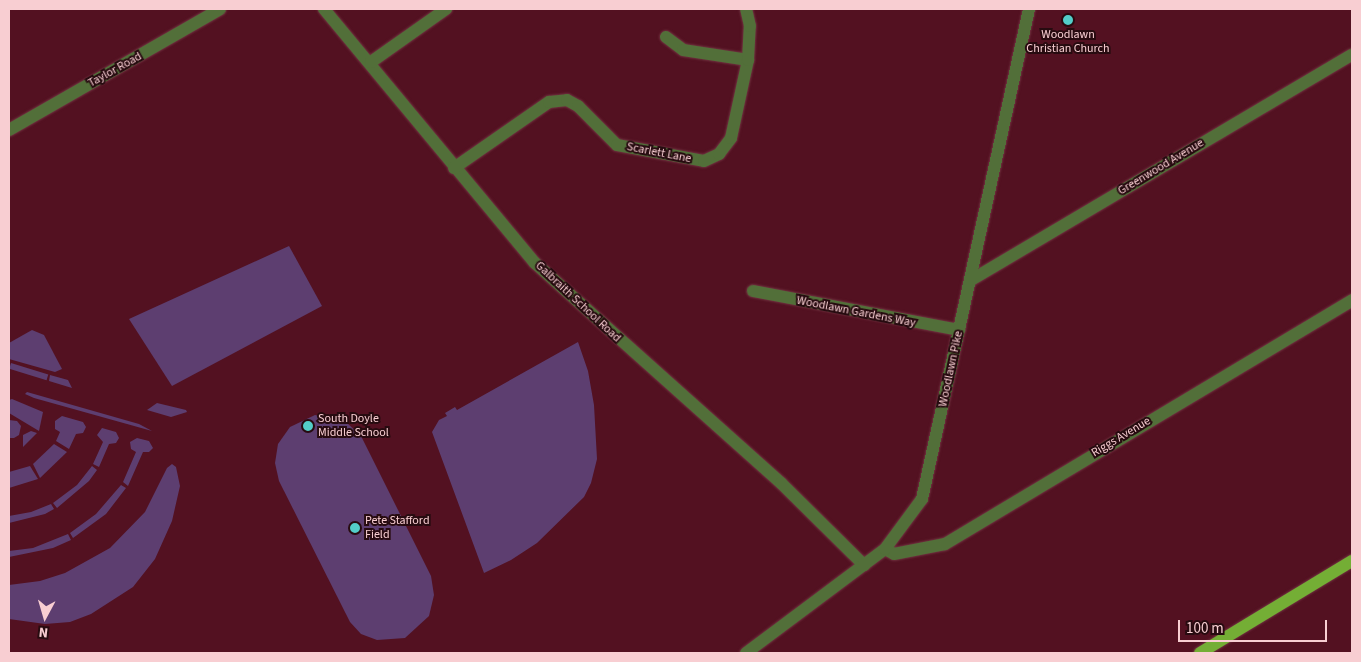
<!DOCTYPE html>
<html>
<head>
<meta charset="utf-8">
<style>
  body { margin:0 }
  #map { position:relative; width:1361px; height:662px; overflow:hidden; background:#531121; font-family:"Source Sans 3",sans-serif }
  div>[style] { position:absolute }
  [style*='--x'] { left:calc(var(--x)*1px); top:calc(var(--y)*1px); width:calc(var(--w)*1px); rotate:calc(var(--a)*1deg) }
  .green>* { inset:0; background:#5d3e70; transform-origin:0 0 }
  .roads { filter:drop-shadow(0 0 1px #713341) drop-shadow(0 0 1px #713341) }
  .minor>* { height:12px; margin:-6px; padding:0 6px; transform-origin:6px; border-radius:6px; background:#526f39 }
  .major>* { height:12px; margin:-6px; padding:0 6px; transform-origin:6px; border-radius:6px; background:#74ae35 }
  .dots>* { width:14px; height:14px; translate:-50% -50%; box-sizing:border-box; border:2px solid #270b10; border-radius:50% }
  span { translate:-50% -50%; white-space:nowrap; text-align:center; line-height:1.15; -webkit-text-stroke:4px #270b10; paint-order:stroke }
  .poi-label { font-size:12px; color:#f8ced2 }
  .left { translate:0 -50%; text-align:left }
  .street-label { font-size:12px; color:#f8ced2 }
  .frame { position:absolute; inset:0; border:10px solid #f8ced2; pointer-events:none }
  .north { position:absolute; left:20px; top:592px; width:50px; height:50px; -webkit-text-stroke:4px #270b10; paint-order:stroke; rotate:186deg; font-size:14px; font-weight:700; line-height:20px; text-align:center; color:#f8ced2 }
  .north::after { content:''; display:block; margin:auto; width:18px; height:22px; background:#f8ced2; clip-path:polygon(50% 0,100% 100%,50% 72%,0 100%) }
  .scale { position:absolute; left:1178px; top:620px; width:149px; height:22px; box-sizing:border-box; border:2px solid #f8ced2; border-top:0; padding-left:6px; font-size:15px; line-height:18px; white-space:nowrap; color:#f8ced2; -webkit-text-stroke:4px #270b10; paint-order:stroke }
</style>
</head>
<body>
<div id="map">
  <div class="green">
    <i style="clip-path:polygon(289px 246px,322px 306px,172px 386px,129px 319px)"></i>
    <i style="clip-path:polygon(32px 330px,44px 335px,62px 369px,55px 372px,9px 359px,9px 343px)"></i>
    <i style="clip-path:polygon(578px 342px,588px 371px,594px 405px,597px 459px,591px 483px,584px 497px,537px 543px,511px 560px,484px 573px,432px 432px,439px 420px,447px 416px,445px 413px,455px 407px,457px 410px)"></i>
    <i style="left:11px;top:363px;width:39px;height:6px;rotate:17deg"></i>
    <i style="clip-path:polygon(50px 375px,68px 380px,72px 388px,49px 381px)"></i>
    <i style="clip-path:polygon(27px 392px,139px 424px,152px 431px,34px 398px,25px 394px)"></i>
    <i style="clip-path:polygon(12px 399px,43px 412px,39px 431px,9px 413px,9px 400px)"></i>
    <i style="clip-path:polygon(157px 403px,186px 410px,187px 412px,171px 417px,147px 410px)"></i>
    <i style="clip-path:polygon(315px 415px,345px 421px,361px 436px,431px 576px,434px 595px,429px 616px,405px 638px,377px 640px,361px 634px,350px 622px,279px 481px,275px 463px,278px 444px,290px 427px)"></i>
    <i style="clip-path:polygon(62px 416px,83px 422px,86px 427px,83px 433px,76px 434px,69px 449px,56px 441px,60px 432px,55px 429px,55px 421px)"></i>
    <i style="clip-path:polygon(9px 420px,17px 421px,21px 426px,19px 435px,14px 438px,9px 438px)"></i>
    <i style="clip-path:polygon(102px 428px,116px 432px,119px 438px,116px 443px,109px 444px,99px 467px,93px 464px,103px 442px,97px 435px)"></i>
    <i style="clip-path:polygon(31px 431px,37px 433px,23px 447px,23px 435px)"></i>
    <i style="clip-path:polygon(137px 438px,149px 441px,153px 448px,149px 452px,143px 452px,128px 486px,123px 482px,136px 452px,131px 449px,130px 442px)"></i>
    <i style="clip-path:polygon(54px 444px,67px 452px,40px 478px,33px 464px)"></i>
    <i style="clip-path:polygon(172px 464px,176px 467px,180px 486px,172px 521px,155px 559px,133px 587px,91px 614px,70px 622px,45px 624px,9px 619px,9px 585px,40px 581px,65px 573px,110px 548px,145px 512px,167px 468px)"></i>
    <i style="clip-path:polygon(30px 466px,38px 479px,9px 488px,9px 472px)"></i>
    <i style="clip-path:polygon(92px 466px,97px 470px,89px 481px,57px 508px,53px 503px,77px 485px)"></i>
    <i style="clip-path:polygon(121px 485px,126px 488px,106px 514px,73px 538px,70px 533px,96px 514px)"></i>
    <i style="clip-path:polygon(51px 504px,54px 509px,45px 514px,9px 523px,9px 516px,31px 512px)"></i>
    <i style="clip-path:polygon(68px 534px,71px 540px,53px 548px,9px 557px,9px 551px,33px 548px)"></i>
  </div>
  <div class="roads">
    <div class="minor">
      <i style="--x:324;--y:9;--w:330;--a:50.3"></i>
      <i style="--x:535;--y:263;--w:330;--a:41.8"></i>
      <i style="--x:781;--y:483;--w:117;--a:44.7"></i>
      <i style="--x:666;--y:37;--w:21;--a:37"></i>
      <i style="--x:683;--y:50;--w:66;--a:8.7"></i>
      <i style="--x:371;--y:62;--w:92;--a:-35.2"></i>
      <i style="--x:9;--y:130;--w:243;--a:-29.8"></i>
      <i style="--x:454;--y:168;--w:116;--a:-34.8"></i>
      <i style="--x:549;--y:102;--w:18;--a:-6"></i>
      <i style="--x:567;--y:100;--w:13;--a:29"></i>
      <i style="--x:578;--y:106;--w:55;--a:45"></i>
      <i style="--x:617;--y:145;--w:88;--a:10.4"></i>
      <i style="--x:704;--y:161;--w:17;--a:-25"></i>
      <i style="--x:719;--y:154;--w:20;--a:-53"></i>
      <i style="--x:731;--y:138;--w:80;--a:-77.7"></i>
      <i style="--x:748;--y:60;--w:34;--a:-87"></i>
      <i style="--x:750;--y:26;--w:17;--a:-103"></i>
      <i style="--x:971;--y:280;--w:442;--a:-30.6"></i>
      <i style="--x:753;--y:291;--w:210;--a:10.7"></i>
      <i style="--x:885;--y:549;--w:10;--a:29"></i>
      <i style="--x:894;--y:554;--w:52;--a:-11.1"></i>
      <i style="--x:945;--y:544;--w:475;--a:-30.9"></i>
      <i style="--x:746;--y:653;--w:174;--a:-36.8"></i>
      <i style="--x:885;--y:549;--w:62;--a:-53.5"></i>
      <i style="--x:922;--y:499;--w:502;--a:-77.68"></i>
    </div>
    <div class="major">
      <i style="--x:1200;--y:653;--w:178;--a:-31.2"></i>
    </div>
  </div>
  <div class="dots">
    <i style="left:1068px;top:20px;background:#53cdc9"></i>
    <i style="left:308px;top:426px;background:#53cdc9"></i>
    <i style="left:355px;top:528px;background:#53cdc9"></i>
  </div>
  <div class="poi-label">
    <span style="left:1068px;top:42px">Woodlawn<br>Christian Church</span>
    <span class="left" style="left:318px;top:426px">South Doyle<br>Middle School</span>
    <span class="left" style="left:365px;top:528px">Pete Stafford<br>Field</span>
  </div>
  <div class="street-label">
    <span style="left:115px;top:70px;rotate:-29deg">Taylor Road</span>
    <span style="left:659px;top:153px;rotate:11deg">Scarlett Lane</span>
    <span style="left:1161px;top:167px;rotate:-31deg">Greenwood Avenue</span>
    <span style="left:578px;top:302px;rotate:43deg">Galbraith School Road</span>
    <span style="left:856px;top:312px;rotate:11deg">Woodlawn Gardens Way</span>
    <span style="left:951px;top:369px;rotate:-78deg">Woodlawn Pike</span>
    <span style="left:1121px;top:437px;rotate:-31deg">Riggs Avenue</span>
  </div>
  <div class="frame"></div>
  <div class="north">N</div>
  <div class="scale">100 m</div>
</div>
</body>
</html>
